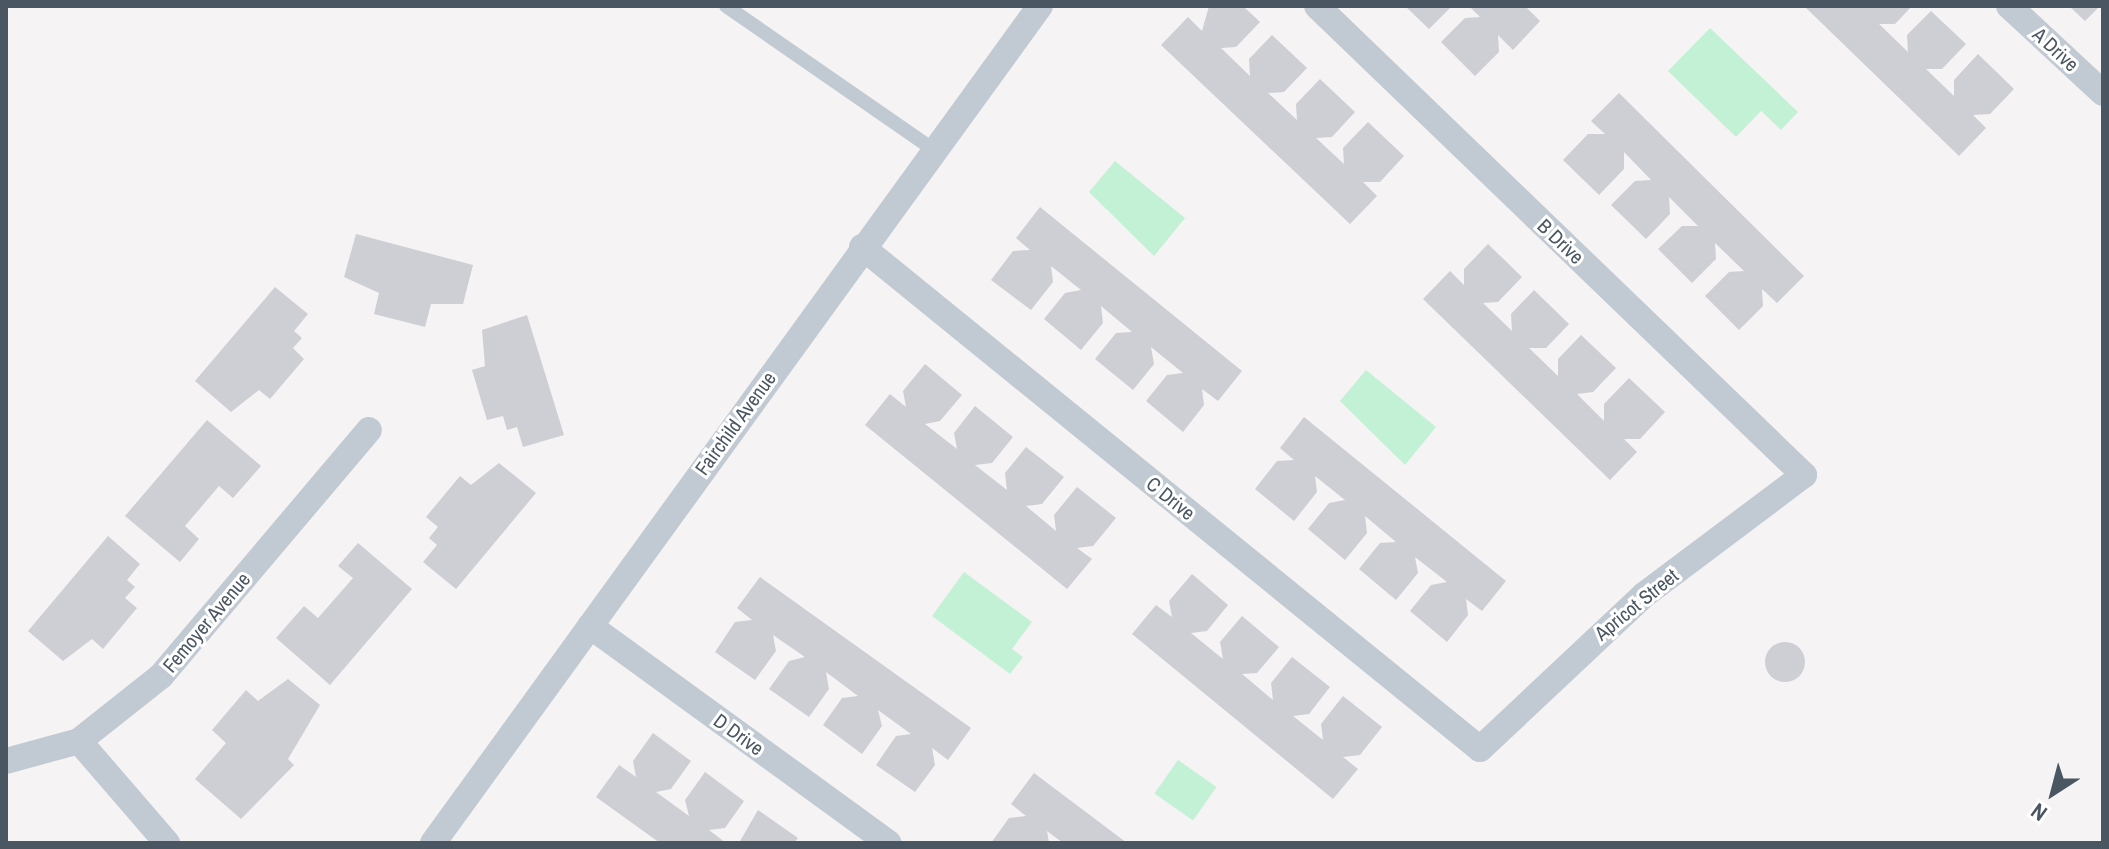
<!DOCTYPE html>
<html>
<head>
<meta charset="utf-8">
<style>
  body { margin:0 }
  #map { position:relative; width:2109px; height:849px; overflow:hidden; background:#f5f3f3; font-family:"Archivo Narrow",sans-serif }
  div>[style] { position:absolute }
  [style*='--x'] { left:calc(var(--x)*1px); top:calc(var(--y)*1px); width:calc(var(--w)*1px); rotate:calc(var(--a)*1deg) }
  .green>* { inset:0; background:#c3f1d5; transform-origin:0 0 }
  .building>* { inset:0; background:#cdcfd5 }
  .round { border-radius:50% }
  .lane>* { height:14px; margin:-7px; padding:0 7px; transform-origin:7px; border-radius:7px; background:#c1cad2 }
  .street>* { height:26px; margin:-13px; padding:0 13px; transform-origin:13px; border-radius:13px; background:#c1cad2 }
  span { translate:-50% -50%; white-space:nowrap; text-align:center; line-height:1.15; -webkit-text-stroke:6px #fff; paint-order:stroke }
  .street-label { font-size:20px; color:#4a5661 }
  .frame { position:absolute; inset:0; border:8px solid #4a5661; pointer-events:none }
  .north { position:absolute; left:2013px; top:753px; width:80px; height:80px; -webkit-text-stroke:6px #fff; paint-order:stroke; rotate:216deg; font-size:22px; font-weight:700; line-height:32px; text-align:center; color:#4a5661 }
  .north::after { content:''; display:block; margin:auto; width:28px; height:36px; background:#4a5661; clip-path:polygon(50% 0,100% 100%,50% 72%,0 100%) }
</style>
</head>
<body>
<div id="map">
  <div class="green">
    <i style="clip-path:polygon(1710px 28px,1798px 112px,1781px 130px,1761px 111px,1736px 137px,1668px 71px)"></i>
    <i style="clip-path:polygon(1115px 161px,1185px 218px,1154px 256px,1089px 192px)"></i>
    <i style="clip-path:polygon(1366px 370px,1436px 427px,1405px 465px,1340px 401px)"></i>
    <i style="clip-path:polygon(964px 572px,1032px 622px,1012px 649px,1023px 657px,1010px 674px,932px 616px)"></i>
    <i style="left:1178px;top:760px;width:47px;height:41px;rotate:35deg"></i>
  </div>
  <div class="building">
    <i style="clip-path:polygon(1209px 6px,1243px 6px,1260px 22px,1236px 47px,1221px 48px,1250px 76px,1249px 59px,1272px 35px,1307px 68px,1284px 92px,1268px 93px,1297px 120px,1296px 104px,1320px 79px,1355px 112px,1332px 137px,1316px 138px,1344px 164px,1343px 148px,1368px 122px,1404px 156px,1380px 182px,1363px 182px,1377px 196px,1350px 224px,1161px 45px,1188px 17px,1202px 31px)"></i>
    <i style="clip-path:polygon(1405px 6px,1452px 6px,1429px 29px)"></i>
    <i style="clip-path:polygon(1469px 6px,1525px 6px,1540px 21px,1513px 50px,1498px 35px,1499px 52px,1475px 76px,1441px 42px,1465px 18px,1480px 17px)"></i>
    <i style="clip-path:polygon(1804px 6px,1912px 6px,1895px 24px,1879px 24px,1908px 52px,1907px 35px,1931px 11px,1966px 44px,1942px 69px,1926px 69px,1954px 96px,1954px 80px,1978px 54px,2014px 89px,1990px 114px,1973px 115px,1986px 128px,1959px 156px)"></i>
    <i style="clip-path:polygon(2069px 6px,2100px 6px,2085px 21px)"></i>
    <i style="clip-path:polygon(1619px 93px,1804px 276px,1777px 303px,1762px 289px,1763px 306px,1739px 330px,1705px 296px,1729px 272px,1744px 271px,1715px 243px,1716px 259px,1692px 283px,1658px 249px,1682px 226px,1698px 226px,1669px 197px,1670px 214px,1646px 239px,1611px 205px,1635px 181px,1651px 180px,1624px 152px,1624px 169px,1599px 195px,1563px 160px,1588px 134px,1605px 134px,1591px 121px)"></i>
    <i style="clip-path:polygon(1040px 207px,1242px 371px,1218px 401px,1202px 389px,1204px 405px,1183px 432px,1146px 401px,1167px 375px,1183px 373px,1151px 347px,1154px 364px,1133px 390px,1095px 359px,1116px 333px,1132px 332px,1101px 306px,1103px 323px,1081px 350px,1044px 319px,1065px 293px,1081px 290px,1051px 266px,1053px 282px,1031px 310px,991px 280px,1013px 251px,1030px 250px,1016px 238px)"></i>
    <i style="clip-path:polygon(356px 234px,473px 265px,463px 304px,431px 304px,425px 327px,374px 314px,379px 293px,344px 277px)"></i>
    <i style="clip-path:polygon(1488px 244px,1522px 277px,1498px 302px,1483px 303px,1512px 331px,1511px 314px,1534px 290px,1569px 324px,1546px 348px,1529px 348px,1558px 376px,1558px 359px,1581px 335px,1616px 368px,1593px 392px,1577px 394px,1604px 421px,1604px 404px,1629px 378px,1665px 412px,1640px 439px,1624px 439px,1637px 452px,1610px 480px,1423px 299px,1450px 271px,1464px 285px,1464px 269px)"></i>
    <i style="clip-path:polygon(275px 287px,308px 314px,294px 331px,302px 338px,293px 348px,304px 359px,270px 399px,259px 390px,231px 412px,195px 381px)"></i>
    <i style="clip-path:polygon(527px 315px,564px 435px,523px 447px,517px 427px,507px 430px,503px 416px,487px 420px,472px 370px,485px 366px,482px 330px)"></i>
    <i style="clip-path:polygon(925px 364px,962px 395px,940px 421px,925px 424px,957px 449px,954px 433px,975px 406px,1013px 437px,992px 463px,975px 465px,1007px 490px,1005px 473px,1026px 447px,1064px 477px,1042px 504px,1026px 506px,1056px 531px,1054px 515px,1077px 487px,1116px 518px,1093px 546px,1077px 548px,1092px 559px,1067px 589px,865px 425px,890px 394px,906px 407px,903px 391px)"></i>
    <i style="clip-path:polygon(1304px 417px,1506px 581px,1482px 611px,1466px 599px,1468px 615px,1447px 642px,1410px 611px,1431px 585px,1447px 582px,1415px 557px,1418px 573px,1396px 600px,1359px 569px,1380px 543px,1396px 542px,1365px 516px,1367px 533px,1345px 560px,1308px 529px,1329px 503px,1345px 500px,1315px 476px,1317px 492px,1294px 521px,1255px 489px,1277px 461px,1294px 460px,1280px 448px)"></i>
    <i style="clip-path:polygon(207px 420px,261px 466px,233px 498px,219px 486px,185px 526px,199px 539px,180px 562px,125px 516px)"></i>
    <i style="clip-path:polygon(499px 463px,536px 493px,456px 589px,423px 562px,437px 545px,429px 538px,438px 527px,426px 517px,460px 476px,471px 485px)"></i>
    <i style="clip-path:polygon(108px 536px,140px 564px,127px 580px,135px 587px,125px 598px,137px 608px,103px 649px,92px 639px,63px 661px,28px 631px)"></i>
    <i style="clip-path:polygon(358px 543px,412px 589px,330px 685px,276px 638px,304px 606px,318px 618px,353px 578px,338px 566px)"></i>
    <i style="clip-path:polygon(1192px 574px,1228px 605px,1207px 631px,1191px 633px,1223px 659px,1220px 642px,1242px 616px,1279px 647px,1257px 673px,1242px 674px,1273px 700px,1271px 683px,1292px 657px,1330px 687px,1309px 714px,1293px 716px,1323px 740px,1321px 724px,1343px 696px,1382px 727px,1360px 755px,1343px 757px,1358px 769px,1333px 799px,1132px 634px,1156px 605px,1172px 617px,1169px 601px)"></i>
    <i style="clip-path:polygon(760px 577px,971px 728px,948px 760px,932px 748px,935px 765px,915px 792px,876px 765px,896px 736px,911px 734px,878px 710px,882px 726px,862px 754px,823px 725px,842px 698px,858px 696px,826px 672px,829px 689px,809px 717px,769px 689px,789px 661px,805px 657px,773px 635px,776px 651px,755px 680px,715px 652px,735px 622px,752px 620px,737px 608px)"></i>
    <i class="round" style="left:1765px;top:642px;width:40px;height:40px"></i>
    <i style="clip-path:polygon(288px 679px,320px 705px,288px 759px,294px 765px,241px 819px,195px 779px,226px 743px,212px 730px,246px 690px,258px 701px)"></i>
    <i style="clip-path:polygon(653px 733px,691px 761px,671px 789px,656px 792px,689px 816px,685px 800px,705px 772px,744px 801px,725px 828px,709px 830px,726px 843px,660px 843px,596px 797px,619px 765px,636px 777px,633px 761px)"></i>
    <i style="clip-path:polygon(1034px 773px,1127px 843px,1063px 843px,1047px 831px,1049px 843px,991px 843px,1009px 818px,1026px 816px,1011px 804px)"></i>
    <i style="clip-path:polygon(758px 810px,798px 838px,794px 843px,739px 843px)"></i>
  </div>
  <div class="lane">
    <i style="--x:726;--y:6;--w:253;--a:34.7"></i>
  </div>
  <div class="street">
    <i style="--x:2009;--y:6;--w:128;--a:42.8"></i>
    <i style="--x:862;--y:247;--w:796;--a:39.09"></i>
    <i style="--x:1480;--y:749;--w:225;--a:-43.2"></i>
    <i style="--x:1644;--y:595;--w:200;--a:-36.9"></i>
    <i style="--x:1804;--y:475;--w:676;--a:-136.08"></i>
    <i style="--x:590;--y:626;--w:369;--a:36"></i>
    <i style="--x:79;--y:741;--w:135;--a:49.2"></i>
    <i style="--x:6;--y:761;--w:76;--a:-15.3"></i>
    <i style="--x:79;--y:741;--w:105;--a:-38.4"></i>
    <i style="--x:161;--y:676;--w:322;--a:-49.8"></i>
    <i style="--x:433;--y:843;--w:1034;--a:-54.05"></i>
  </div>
  <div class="street-label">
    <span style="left:2056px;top:49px;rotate:43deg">A Drive</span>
    <span style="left:1561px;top:241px;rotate:44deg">B Drive</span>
    <span style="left:735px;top:423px;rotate:-54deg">Fairchild Avenue</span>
    <span style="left:1171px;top:498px;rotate:39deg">C Drive</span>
    <span style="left:1636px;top:604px;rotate:-39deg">Apricot Street</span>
    <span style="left:206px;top:622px;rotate:-50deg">Femoyer Avenue</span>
    <span style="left:739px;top:734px;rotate:36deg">D Drive</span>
  </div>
  <div class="frame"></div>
  <div class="north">N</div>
</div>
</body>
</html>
